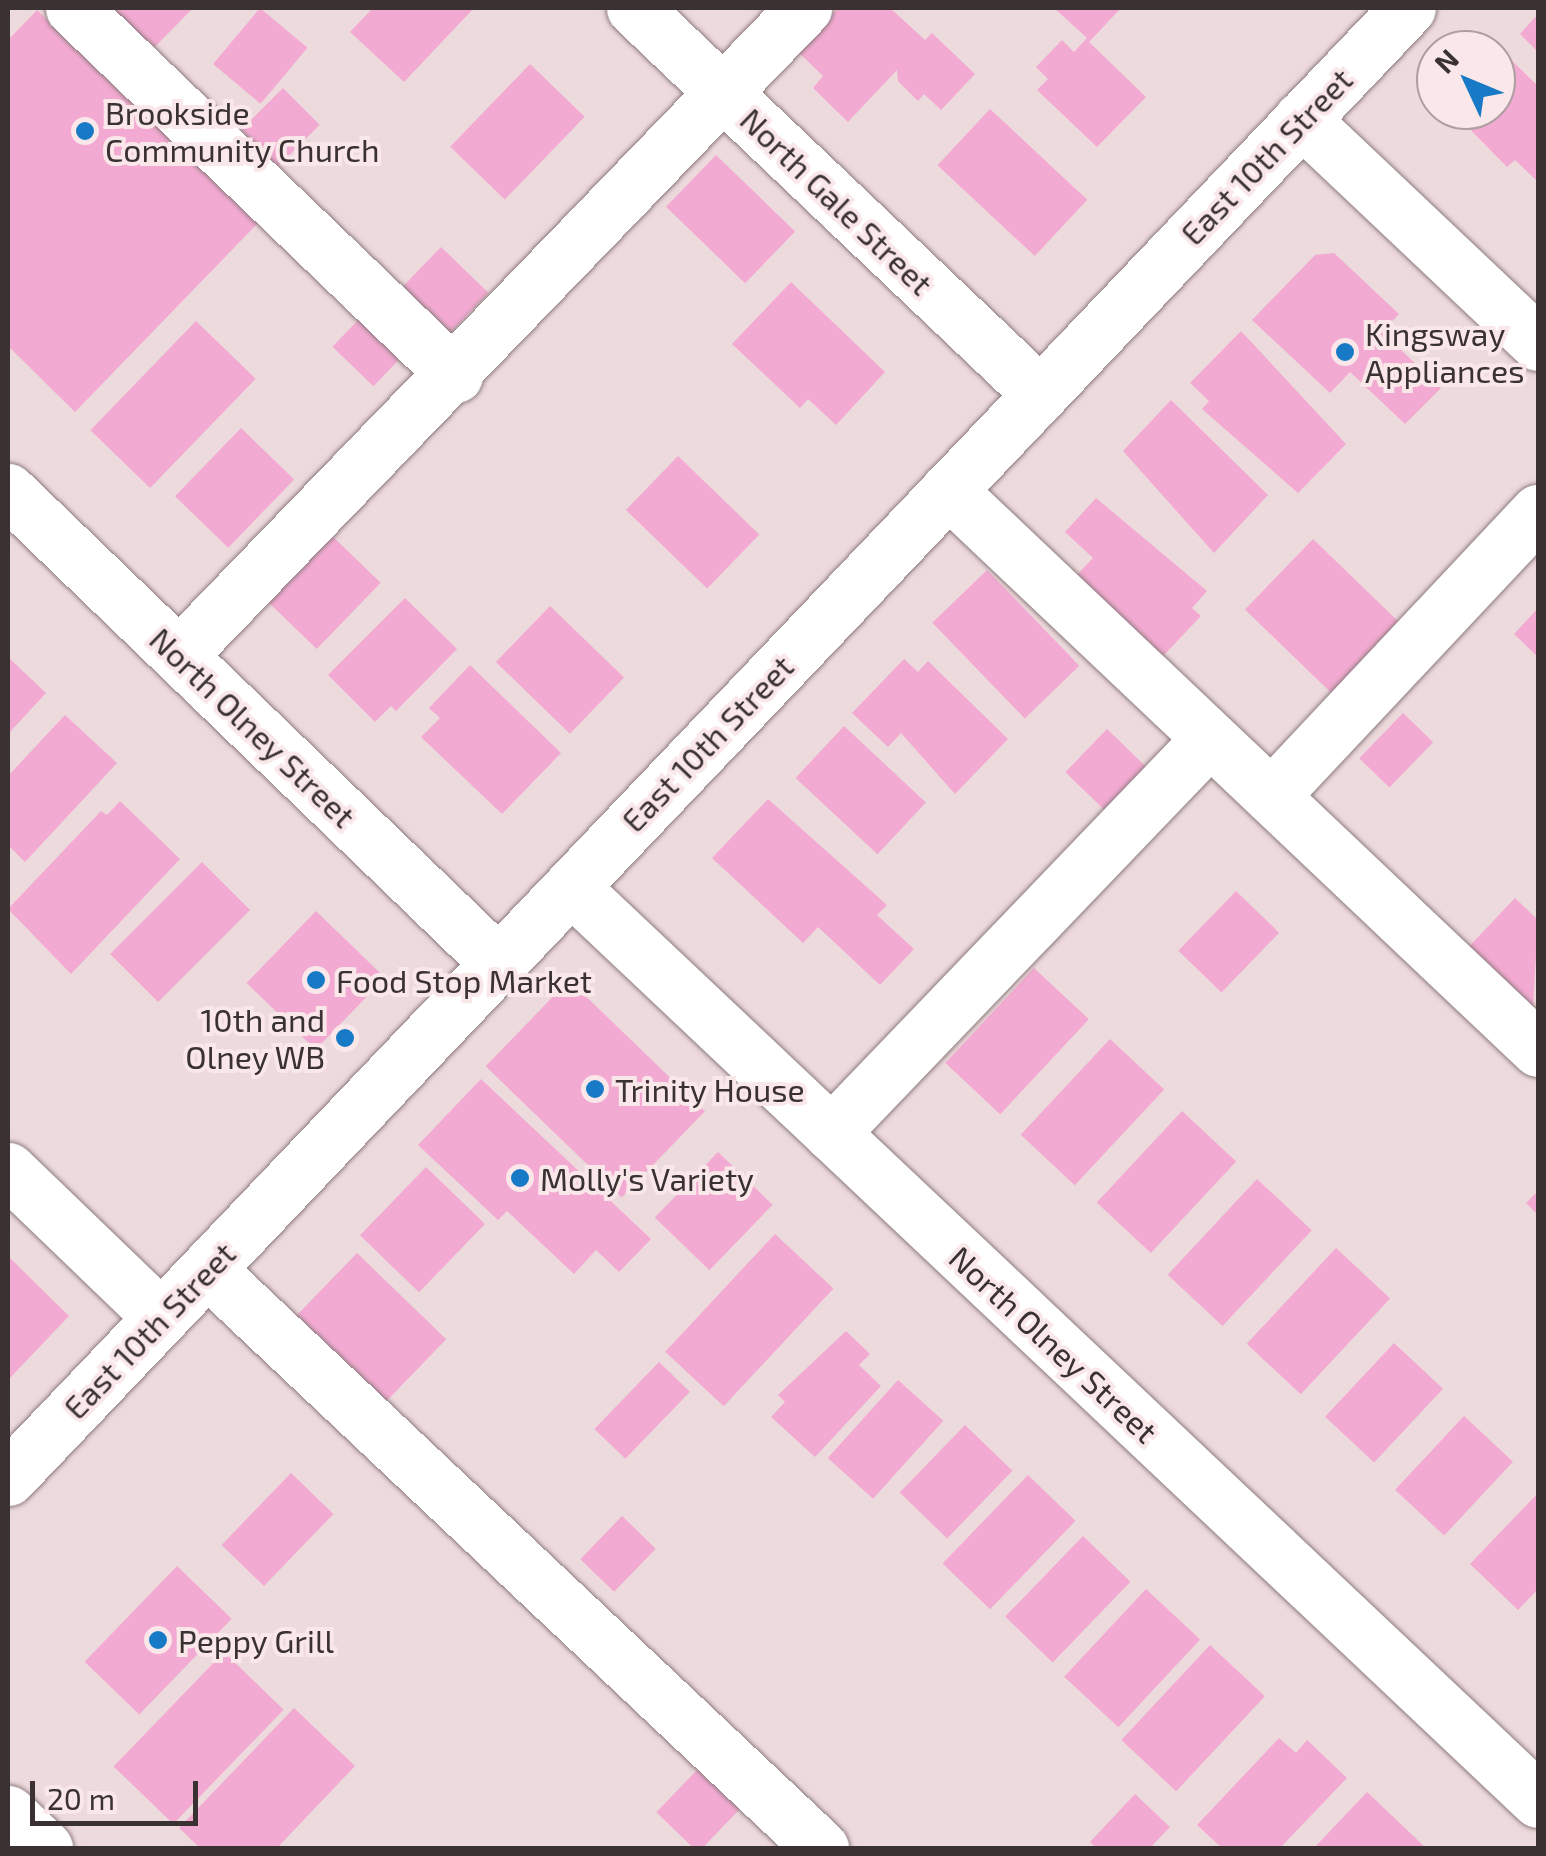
<!DOCTYPE html>
<html>
<head>
<meta charset="utf-8">
<style>
  body { margin:0 }
  #map { position:relative; width:1546px; height:1856px; overflow:hidden; background:#eddadc; font-family:"Exo 2",sans-serif }
  div>[style] { position:absolute }
  [style*='--x'] { left:calc(var(--x)*1px); top:calc(var(--y)*1px); width:calc(var(--w)*1px); rotate:calc(var(--a)*1deg) }
  .building>* { inset:0; background:#f3aad2; transform-origin:0 0 }
  .roads { filter:drop-shadow(0 0 2px #8c7b7d) drop-shadow(0 0 2px #8c7b7d) }
  .minor>* { height:55px; margin:-27.5px; padding:0 27.5px; transform-origin:27.5px; border-radius:27.5px; background:#fff }
  .major>* { height:55px; margin:-27.5px; padding:0 27.5px; transform-origin:27.5px; border-radius:27.5px; background:#fff }
  .dots>* { width:28px; height:28px; translate:-50% -50%; box-sizing:border-box; border:5px solid #fae7e9; border-radius:50% }
  span { translate:-50% -50%; white-space:nowrap; text-align:center; line-height:1.15; -webkit-text-stroke:8px #fae7e9; paint-order:stroke }
  .poi-label { font-size:32px; color:#393132 }
  .left { translate:0 -50%; text-align:left }
  .right { translate:-100% -50%; text-align:right }
  .street-label { font-size:32px; color:#393132 }
  .frame { position:absolute; inset:0; border:10px solid #393132; pointer-events:none }
  .north { position:absolute; left:1416px; top:30px; width:100px; height:100px; box-sizing:border-box; background:#fae7e9; border:2px solid #ad9ea0; border-radius:50%; rotate:314deg; font-size:28px; font-weight:700; line-height:40px; text-align:center; color:#393132 }
  .north::after { content:''; display:block; margin:auto; width:35px; height:45px; background:#187ac6; clip-path:polygon(50% 0,100% 100%,50% 72%,0 100%) }
  .scale { position:absolute; left:30px; top:1781px; width:168px; height:45px; box-sizing:border-box; border:5px solid #393132; border-top:0; padding-left:12px; font-size:30px; line-height:35px; white-space:nowrap; color:#393132; -webkit-text-stroke:8px #fae7e9; paint-order:stroke }
</style>
</head>
<body>
<div id="map">
  <div class="building">
    <i style="clip-path:polygon(104px 8px,193px 8px,150px 52px)"></i>
    <i style="left:260px;top:8px;width:62px;height:73px;rotate:40deg"></i>
    <i style="clip-path:polygon(373px 8px,474px 8px,404px 82px,350px 32px)"></i>
    <i style="clip-path:polygon(838px 8px,890px 8px,925px 40px,932px 33px,975px 74px,941px 110px,924px 94px,918px 101px,898px 81px,897px 70px,848px 122px,813px 88px,823px 76px,797px 51px)"></i>
    <i style="clip-path:polygon(1054px 8px,1121px 8px,1089px 42px,1146px 97px,1097px 147px,1037px 90px,1048px 79px,1036px 67px,1062px 40px,1074px 52px,1087px 38px)"></i>
    <i style="clip-path:polygon(37px 10px,258px 223px,75px 412px,8px 346px,8px 40px)"></i>
    <i style="clip-path:polygon(1538px 14px,1538px 52px,1520px 34px)"></i>
    <i style="clip-path:polygon(1503px 52px,1538px 86px,1538px 182px,1515px 160px,1507px 167px,1451px 110px,1496px 110px,1496px 60px)"></i>
    <i style="left:530px;top:64px;width:76px;height:115px;rotate:44deg"></i>
    <i style="left:283px;top:88px;width:52px;height:59px;rotate:45deg"></i>
    <i style="left:990px;top:109px;width:133px;height:77px;rotate:43deg"></i>
    <i style="left:716px;top:155px;width:110px;height:72px;rotate:44deg"></i>
    <i style="left:441px;top:247px;width:66px;height:59px;rotate:44deg"></i>
    <i style="clip-path:polygon(1334px 253px,1399px 314px,1382px 332px,1441px 388px,1405px 424px,1350px 372px,1330px 393px,1252px 320px,1315px 255px)"></i>
    <i style="clip-path:polygon(791px 282px,885px 372px,836px 425px,808px 399px,800px 408px,732px 344px)"></i>
    <i style="left:363px;top:315px;width:57px;height:44px;rotate:44deg"></i>
    <i style="left:196px;top:321px;width:83px;height:152px;rotate:44deg"></i>
    <i style="clip-path:polygon(1241px 331px,1346px 444px,1298px 493px,1202px 409px,1209px 401px,1190px 383px)"></i>
    <i style="clip-path:polygon(1171px 400px,1268px 495px,1214px 553px,1123px 451px)"></i>
    <i style="left:241px;top:428px;width:74px;height:95px;rotate:44deg"></i>
    <i style="left:678px;top:456px;width:113px;height:75px;rotate:44deg"></i>
    <i style="clip-path:polygon(1096px 498px,1207px 591px,1192px 608px,1201px 616px,1163px 656px,1077px 575px,1093px 558px,1065px 532px)"></i>
    <i style="left:326px;top:530px;width:76px;height:92px;rotate:44deg"></i>
    <i style="left:1313px;top:539px;width:127px;height:98px;rotate:44deg"></i>
    <i style="left:987px;top:570px;width:133px;height:76px;rotate:46deg"></i>
    <i style="clip-path:polygon(405px 598px,457px 649px,396px 711px,391px 706px,375px 722px,328px 675px)"></i>
    <i style="left:550px;top:606px;width:103px;height:78px;rotate:44deg"></i>
    <i style="clip-path:polygon(1538px 608px,1538px 657px,1514px 634px)"></i>
    <i style="clip-path:polygon(8px 657px,46px 693px,8px 734px)"></i>
    <i style="clip-path:polygon(904px 659px,918px 672px,928px 661px,1008px 739px,955px 794px,901px 733px,888px 747px,852px 713px)"></i>
    <i style="clip-path:polygon(470px 665px,561px 753px,502px 814px,421px 737px,440px 718px,429px 708px)"></i>
    <i style="left:1403px;top:713px;width:42px;height:63px;rotate:44deg"></i>
    <i style="clip-path:polygon(65px 715px,117px 763px,25px 862px,8px 845px,8px 776px)"></i>
    <i style="left:844px;top:726px;width:112px;height:71px;rotate:43deg"></i>
    <i style="left:1107px;top:729px;width:56px;height:60px;rotate:44deg"></i>
    <i style="clip-path:polygon(768px 799px,887px 905px,877px 915px,914px 949px,880px 985px,818px 927px,803px 943px,712px 858px)"></i>
    <i style="clip-path:polygon(120px 801px,180px 859px,71px 974px,8px 909px,101px 811px,107px 815px)"></i>
    <i style="left:202px;top:862px;width:68px;height:130px;rotate:45deg"></i>
    <i style="left:1236px;top:891px;width:60px;height:83px;rotate:44deg"></i>
    <i style="clip-path:polygon(1515px 898px,1538px 920px,1533px 1008px,1460px 956px)"></i>
    <i style="left:316px;top:911px;width:96px;height:100px;rotate:44deg"></i>
    <i style="left:1034px;top:968px;width:75px;height:130px;rotate:43deg"></i>
    <i style="left:569px;top:980px;width:189px;height:120px;rotate:44deg"></i>
    <i style="left:1110px;top:1039px;width:74px;height:131px;rotate:43deg"></i>
    <i style="clip-path:polygon(481px 1079px,651px 1239px,619px 1272px,596px 1250px,574px 1274px,507px 1211px,498px 1220px,418px 1145px)"></i>
    <i style="left:1182px;top:1111px;width:74px;height:125px;rotate:43deg"></i>
    <i style="left:718px;top:1152px;width:76px;height:91px;rotate:44deg"></i>
    <i style="left:426px;top:1167px;width:82px;height:95px;rotate:44deg"></i>
    <i style="left:1257px;top:1179px;width:75px;height:131px;rotate:43deg"></i>
    <i style="clip-path:polygon(1538px 1191px,1538px 1215px,1526px 1203px)"></i>
    <i style="left:775px;top:1234px;width:80px;height:161px;rotate:43deg"></i>
    <i style="left:1336px;top:1248px;width:74px;height:131px;rotate:43deg"></i>
    <i style="left:357px;top:1253px;width:124px;height:96px;rotate:44deg"></i>
    <i style="clip-path:polygon(8px 1256px,69px 1316px,8px 1380px)"></i>
    <i style="clip-path:polygon(846px 1331px,870px 1354px,859px 1365px,881px 1386px,815px 1457px,771px 1417px,785px 1402px,778px 1395px)"></i>
    <i style="left:1394px;top:1343px;width:67px;height:101px;rotate:43deg"></i>
    <i style="left:659px;top:1362px;width:43px;height:93px;rotate:44deg"></i>
    <i style="left:898px;top:1380px;width:61px;height:105px;rotate:42deg"></i>
    <i style="left:1464px;top:1416px;width:67px;height:101px;rotate:43deg"></i>
    <i style="left:965px;top:1425px;width:66px;height:94px;rotate:44deg"></i>
    <i style="left:291px;top:1473px;width:59px;height:100px;rotate:44deg"></i>
    <i style="left:1028px;top:1475px;width:66px;height:123px;rotate:44deg"></i>
    <i style="clip-path:polygon(1538px 1493px,1538px 1589px,1518px 1610px,1470px 1564px)"></i>
    <i style="left:622px;top:1516px;width:47px;height:60px;rotate:44deg"></i>
    <i style="left:1083px;top:1536px;width:66px;height:112px;rotate:44deg"></i>
    <i style="left:177px;top:1566px;width:76px;height:133px;rotate:44deg"></i>
    <i style="left:1146px;top:1589px;width:74px;height:120px;rotate:43deg"></i>
    <i style="left:1210px;top:1645px;width:75px;height:130px;rotate:43deg"></i>
    <i style="left:224px;top:1652px;width:83px;height:159px;rotate:44deg"></i>
    <i style="clip-path:polygon(294px 1708px,355px 1766px,277px 1848px,200px 1848px,179px 1828px)"></i>
    <i style="clip-path:polygon(1279px 1738px,1296px 1753px,1307px 1740px,1347px 1778px,1280px 1848px,1222px 1848px,1197px 1825px)"></i>
    <i style="left:698px;top:1769px;width:58px;height:60px;rotate:44deg"></i>
    <i style="clip-path:polygon(1367px 1792px,1426px 1848px,1314px 1848px)"></i>
    <i style="clip-path:polygon(1135px 1794px,1170px 1827px,1150px 1848px,1096px 1848px,1090px 1842px)"></i>
  </div>
  <div class="roads">
    <div class="minor">
      <i style="--x:73;--y:8;--w:530;--a:43.85"></i>
      <i style="--x:634;--y:8;--w:560;--a:43.55"></i>
      <i style="--x:1301;--y:119;--w:326;--a:43.4"></i>
      <i style="--x:948;--y:490;--w:813;--a:43.45"></i>
      <i style="--x:8;--y:491;--w:680;--a:43.93"></i>
      <i style="--x:179;--y:655;--w:900;--a:-45.99"></i>
      <i style="--x:1271;--y:796;--w:390;--a:-46.8"></i>
      <i style="--x:571;--y:887;--w:1330;--a:43.35"></i>
      <i style="--x:831;--y:1133;--w:547;--a:-46.18"></i>
      <i style="--x:8;--y:1170;--w:212;--a:43.9"></i>
      <i style="--x:207;--y:1269;--w:844;--a:43.32"></i>
      <i style="--x:8;--y:1813;--w:51;--a:43.4"></i>
    </div>
    <div class="major">
      <i style="--x:8;--y:1478;--w:2030;--a:-46.4"></i>
    </div>
  </div>
  <div class="dots">
    <i style="left:85px;top:131px;background:#187ac6"></i>
    <i style="left:1345px;top:352px;background:#187ac6"></i>
    <i style="left:316px;top:980px;background:#187ac6"></i>
    <i style="left:345px;top:1038px;background:#187ac6"></i>
    <i style="left:595px;top:1089px;background:#187ac6"></i>
    <i style="left:520px;top:1178px;background:#187ac6"></i>
    <i style="left:158px;top:1640px;background:#187ac6"></i>
  </div>
  <div class="poi-label">
    <span class="left" style="left:105px;top:131px">Brookside<br>Community Church</span>
    <span class="left" style="left:1365px;top:352px">Kingsway<br>Appliances</span>
    <span class="left" style="left:336px;top:980px">Food Stop Market</span>
    <span class="right" style="left:325px;top:1038px">10th and<br>Olney WB</span>
    <span class="left" style="left:615px;top:1089px">Trinity House</span>
    <span class="left" style="left:540px;top:1178px">Molly's Variety</span>
    <span class="left" style="left:178px;top:1640px">Peppy Grill</span>
  </div>
  <div class="street-label">
    <span style="left:1266px;top:156px;rotate:-46deg">East 10th Street</span>
    <span style="left:837px;top:201px;rotate:44deg">North Gale Street</span>
    <span style="left:253px;top:727px;rotate:44deg">North Olney Street</span>
    <span style="left:707px;top:743px;rotate:-46deg">East 10th Street</span>
    <span style="left:149px;top:1330px;rotate:-46deg">East 10th Street</span>
    <span style="left:1054px;top:1344px;rotate:43deg">North Olney Street</span>
  </div>
  <div class="frame"></div>
  <div class="north">N</div>
  <div class="scale">20 m</div>
</div>
</body>
</html>
